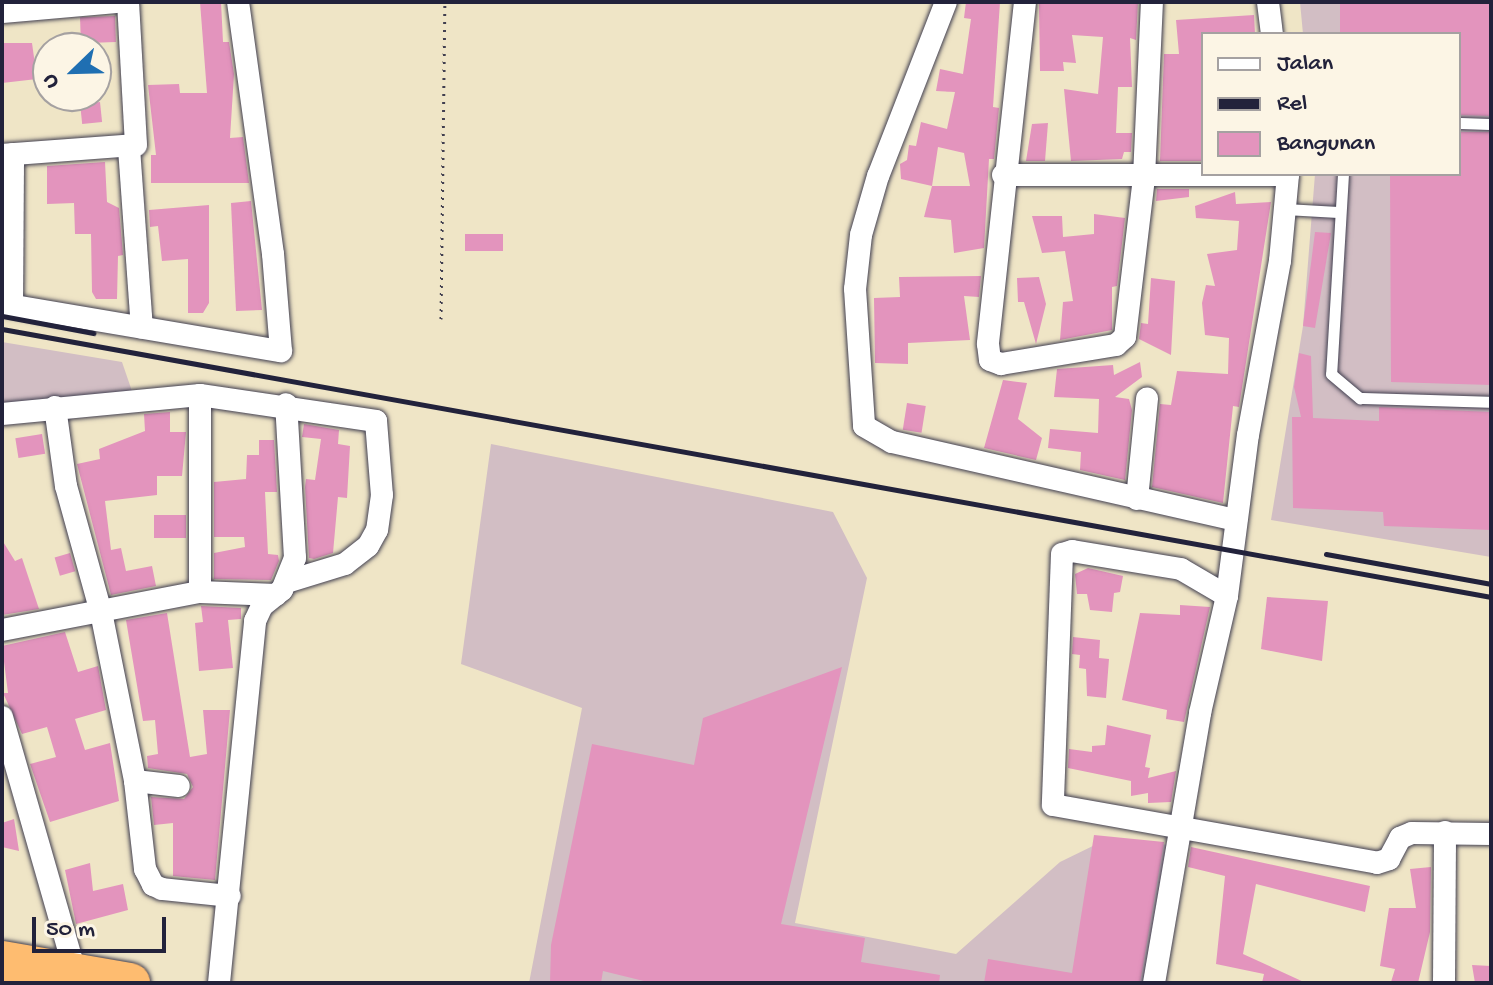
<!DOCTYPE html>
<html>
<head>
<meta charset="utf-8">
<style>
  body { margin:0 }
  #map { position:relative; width:1493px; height:985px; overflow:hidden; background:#efe5c6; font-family:"Gochi Hand",sans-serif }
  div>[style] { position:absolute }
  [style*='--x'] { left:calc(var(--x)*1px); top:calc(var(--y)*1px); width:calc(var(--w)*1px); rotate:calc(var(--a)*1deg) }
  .industrial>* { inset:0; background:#d2bec4 }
  .building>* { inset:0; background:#e394bd; transform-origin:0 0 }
  .path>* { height:3px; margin-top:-1.5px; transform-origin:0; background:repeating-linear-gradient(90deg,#413f50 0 2px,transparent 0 8px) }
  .roads { filter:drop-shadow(0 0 2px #413f50) drop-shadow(0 0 2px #413f50) }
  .lane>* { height:11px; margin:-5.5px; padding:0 5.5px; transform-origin:5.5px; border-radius:5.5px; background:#fff }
  .street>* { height:22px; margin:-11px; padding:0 11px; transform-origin:11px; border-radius:11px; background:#fff }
  .highway>* { height:40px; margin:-20px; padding:0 20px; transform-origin:20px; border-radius:20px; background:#febc70 }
  .rail>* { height:5px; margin:-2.5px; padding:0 2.5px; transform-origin:2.5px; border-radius:2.5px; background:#22223b }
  span { translate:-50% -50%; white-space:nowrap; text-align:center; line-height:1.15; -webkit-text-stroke:8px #fcf5e5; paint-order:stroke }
  .frame { position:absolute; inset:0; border:4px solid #22223b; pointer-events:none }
  .legend { position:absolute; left:1201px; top:32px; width:260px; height:144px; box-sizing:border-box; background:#fcf5e5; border:2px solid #a5a1a1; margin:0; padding:10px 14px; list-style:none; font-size:24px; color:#22223b }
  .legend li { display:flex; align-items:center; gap:16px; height:40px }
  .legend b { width:40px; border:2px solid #a5a1a1 }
  .north { position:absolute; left:32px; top:32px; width:80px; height:80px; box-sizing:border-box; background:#fcf5e5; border:2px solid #a5a1a1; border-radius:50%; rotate:247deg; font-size:22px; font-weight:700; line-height:32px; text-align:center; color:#22223b }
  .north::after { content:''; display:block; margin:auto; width:28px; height:36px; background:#1f6fb2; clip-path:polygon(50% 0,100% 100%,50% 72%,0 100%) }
  .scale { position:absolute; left:32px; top:917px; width:134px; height:36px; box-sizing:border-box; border:4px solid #22223b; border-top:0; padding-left:10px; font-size:24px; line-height:28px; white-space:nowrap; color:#22223b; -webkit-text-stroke:6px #fcf5e5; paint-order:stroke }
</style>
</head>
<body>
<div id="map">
  <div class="industrial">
    <i style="clip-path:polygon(1300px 2px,1491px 2px,1491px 557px,1271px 520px,1303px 326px,1315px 174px,1459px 174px,1459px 34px,1303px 34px)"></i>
    <i style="clip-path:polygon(2px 342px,122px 362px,134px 397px,2px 419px)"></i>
    <i style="clip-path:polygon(491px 444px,833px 512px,867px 578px,795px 923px,956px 954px,1060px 862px,1101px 842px,1177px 845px,1162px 983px,529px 983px,582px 708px,461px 664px)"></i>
  </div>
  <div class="building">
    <i style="clip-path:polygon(200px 2px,221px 2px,223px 42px,229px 42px,234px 74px,230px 138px,243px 137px,249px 183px,151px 183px,151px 155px,156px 155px,148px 85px,179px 84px,180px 93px,207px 93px)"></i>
    <i style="clip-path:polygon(evenodd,966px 2px,1000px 2px,993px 107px,999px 108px,994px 159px,989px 159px,984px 248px,954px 253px,951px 220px,924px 217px,932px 186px,901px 179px,900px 164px,907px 160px,909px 145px,916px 146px,921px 122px,947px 129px,955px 92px,936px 91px,940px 69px,963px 74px,971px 19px,964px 18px,966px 2px,938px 147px,964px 153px,970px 186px,932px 186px,938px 147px)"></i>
    <i style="clip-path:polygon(1138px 2px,1136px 40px,1130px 38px,1132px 87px,1118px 87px,1116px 133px,1132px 133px,1131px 152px,1124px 152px,1122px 159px,1071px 161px,1064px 89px,1098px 94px,1103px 37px,1072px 35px,1076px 63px,1063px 62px,1064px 71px,1040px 71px,1039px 4px)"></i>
    <i style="clip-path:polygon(1340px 2px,1491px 2px,1491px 116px,1459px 115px,1459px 34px,1340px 34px)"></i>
    <i style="clip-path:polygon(1254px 15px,1255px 34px,1203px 34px,1203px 161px,1160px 161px,1164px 54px,1179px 54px,1176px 20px)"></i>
    <i style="left:115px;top:16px;width:26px;height:35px;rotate:88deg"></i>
    <i style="clip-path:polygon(2px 43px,32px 43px,37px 79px,2px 83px)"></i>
    <i style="left:100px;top:102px;width:20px;height:20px;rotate:84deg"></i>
    <i style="clip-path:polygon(1048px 123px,1045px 161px,1026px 161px,1032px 124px)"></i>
    <i style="clip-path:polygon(1459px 132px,1491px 132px,1491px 385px,1391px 382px,1390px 174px,1459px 174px)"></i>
    <i style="clip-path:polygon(105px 162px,107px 202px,119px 208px,123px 255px,118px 256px,117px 299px,96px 299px,92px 292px,91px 234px,75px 234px,74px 203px,47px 204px,47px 166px)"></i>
    <i style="clip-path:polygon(1157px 189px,1189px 189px,1189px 197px,1156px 201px)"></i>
    <i style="clip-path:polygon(1235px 192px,1236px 204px,1271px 202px,1239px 407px,1233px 406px,1223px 503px,1152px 487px,1160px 404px,1171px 405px,1177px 371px,1228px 374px,1229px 338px,1205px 335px,1202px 303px,1206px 285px,1215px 286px,1207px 254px,1237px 250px,1239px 221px,1196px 218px,1195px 206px)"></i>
    <i style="clip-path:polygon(251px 201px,262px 310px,236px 311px,231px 203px)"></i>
    <i style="clip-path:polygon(209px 205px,209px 303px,203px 313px,188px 313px,188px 259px,162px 261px,158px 226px,150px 227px,149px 210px)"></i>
    <i style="clip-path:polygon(1094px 214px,1125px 218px,1117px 286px,1112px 287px,1112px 330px,1060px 340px,1063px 302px,1073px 301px,1065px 251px,1042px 253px,1032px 216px,1062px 216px,1063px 237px,1094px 234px)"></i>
    <i style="clip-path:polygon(1315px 232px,1331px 233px,1315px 328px,1303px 326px)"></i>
    <i style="left:503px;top:234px;width:17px;height:38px;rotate:90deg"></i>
    <i style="clip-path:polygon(981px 276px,979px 297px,964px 296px,970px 340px,908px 343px,908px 364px,875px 363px,874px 298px,900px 297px,899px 277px)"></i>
    <i style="clip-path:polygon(1039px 277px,1046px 304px,1036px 344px,1024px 302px,1018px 302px,1017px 278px)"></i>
    <i style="clip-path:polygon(1151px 278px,1175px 281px,1171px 355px,1139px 339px,1141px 323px,1148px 324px)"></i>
    <i style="clip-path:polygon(1299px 353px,1311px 356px,1313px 418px,1379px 421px,1379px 407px,1491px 412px,1491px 530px,1384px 526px,1383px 512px,1293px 508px,1292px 417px,1301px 417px,1294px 387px)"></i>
    <i style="clip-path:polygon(1140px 362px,1142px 377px,1115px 397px,1129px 399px,1132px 410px,1125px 480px,1080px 470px,1081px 452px,1048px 448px,1050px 429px,1098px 433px,1099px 399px,1054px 397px,1057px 369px,1113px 365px,1114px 375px)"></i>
    <i style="clip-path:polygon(1003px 380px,1027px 383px,1018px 419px,1042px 438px,1036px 460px,984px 448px)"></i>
    <i style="left:907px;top:403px;width:19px;height:27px;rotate:9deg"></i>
    <i style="clip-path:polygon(170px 412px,170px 432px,186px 432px,182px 476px,157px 476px,157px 495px,105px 501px,111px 550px,121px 548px,126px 571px,152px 566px,156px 586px,111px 595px,77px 464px,100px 459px,99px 449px,145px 431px,144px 414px)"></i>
    <i style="clip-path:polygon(304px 424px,339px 430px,338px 444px,350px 446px,347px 498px,338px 497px,333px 553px,314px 559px,309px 558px,305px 487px,306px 479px,315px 480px,321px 439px,302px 437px)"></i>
    <i style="left:42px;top:434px;width:20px;height:27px;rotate:81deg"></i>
    <i style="clip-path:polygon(259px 440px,274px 440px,277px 492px,265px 492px,268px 554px,278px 555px,279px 561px,271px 580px,214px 579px,214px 553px,245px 547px,244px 537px,214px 537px,214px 482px,246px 479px,247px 455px,259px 455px)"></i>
    <i style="left:186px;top:515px;width:23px;height:32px;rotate:90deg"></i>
    <i style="clip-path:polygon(2px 540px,15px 561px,22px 558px,39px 609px,2px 615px)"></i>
    <i style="left:70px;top:553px;width:19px;height:16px;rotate:74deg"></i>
    <i style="clip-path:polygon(1088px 568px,1123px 576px,1120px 592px,1114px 593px,1112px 612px,1090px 610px,1087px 594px,1077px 594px,1075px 574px)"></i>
    <i style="clip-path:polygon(1267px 597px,1328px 601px,1322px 661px,1261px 649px)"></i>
    <i style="clip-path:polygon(1180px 605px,1210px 607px,1184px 722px,1166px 719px,1167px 710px,1122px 700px,1140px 613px,1180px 615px)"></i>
    <i style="clip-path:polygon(201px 606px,241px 608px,241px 619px,228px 620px,233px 668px,199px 671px,195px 623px,203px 622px)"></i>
    <i style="clip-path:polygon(167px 613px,190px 757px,207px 754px,203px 710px,230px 710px,215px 880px,173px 876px,173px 823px,154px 825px,151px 797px,184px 799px,193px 787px,187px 774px,148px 768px,147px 756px,158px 754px,155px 720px,143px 721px,126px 620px)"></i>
    <i style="clip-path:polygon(65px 632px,78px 672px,98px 666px,106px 710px,75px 719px,85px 750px,110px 743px,119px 801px,50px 822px,30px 764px,56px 757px,47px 727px,22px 734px,3px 693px,8px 693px,2px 646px)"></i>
    <i style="clip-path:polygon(1073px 637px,1100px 640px,1099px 658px,1109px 659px,1106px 698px,1087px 696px,1086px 669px,1079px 668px,1080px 655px,1072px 654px)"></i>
    <i style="clip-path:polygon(842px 667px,781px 924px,865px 938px,861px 962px,940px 975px,939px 983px,652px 983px,603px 971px,601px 983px,550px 983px,551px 945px,592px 744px,694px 765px,703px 718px)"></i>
    <i style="clip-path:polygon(1107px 725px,1151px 735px,1145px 767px,1150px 768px,1148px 778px,1176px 771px,1171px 802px,1148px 803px,1148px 793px,1131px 796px,1131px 781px,1068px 768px,1069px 749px,1092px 752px,1092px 746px,1105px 745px)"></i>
    <i style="clip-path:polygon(14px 819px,19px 851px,2px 847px,2px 823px)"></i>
    <i style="clip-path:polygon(1094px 835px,1164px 842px,1140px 983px,984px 983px,988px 959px,1072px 973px)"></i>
    <i style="clip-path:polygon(1191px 847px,1370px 886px,1365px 912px,1256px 884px,1243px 954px,1306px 983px,1262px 983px,1264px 974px,1216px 964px,1225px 876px,1188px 867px)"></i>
    <i style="clip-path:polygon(90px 863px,93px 891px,123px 884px,128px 910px,76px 924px,65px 870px)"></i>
    <i style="clip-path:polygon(1431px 867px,1430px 932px,1418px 983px,1391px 982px,1395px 969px,1380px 966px,1389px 908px,1416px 908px,1410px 869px)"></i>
    <i style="clip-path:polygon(1472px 965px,1491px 966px,1491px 983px,1475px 983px)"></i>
  </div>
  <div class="path">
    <i style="--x:441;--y:319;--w:317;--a:-89.3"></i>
  </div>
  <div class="roads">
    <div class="lane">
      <i style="--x:1459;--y:123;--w:32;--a:2"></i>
      <i style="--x:1343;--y:174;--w:200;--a:93.4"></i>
      <i style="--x:1331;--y:374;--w:38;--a:40"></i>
      <i style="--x:1360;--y:398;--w:131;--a:1.7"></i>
      <i style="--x:1285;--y:209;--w:53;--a:3.2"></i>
    </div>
    <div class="street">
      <i style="--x:946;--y:2;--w:187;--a:111.3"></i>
      <i style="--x:878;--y:176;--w:61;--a:106.1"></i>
      <i style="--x:861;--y:235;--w:54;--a:96.3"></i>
      <i style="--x:855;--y:289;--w:137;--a:86.2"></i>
      <i style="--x:864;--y:426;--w:32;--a:30"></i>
      <i style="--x:892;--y:442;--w:353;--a:12.8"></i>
      <i style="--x:1025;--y:2;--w:344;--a:96.2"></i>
      <i style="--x:988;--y:344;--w:16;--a:83"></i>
      <i style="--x:990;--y:360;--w:12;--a:20"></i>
      <i style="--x:1001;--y:364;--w:117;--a:-9.4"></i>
      <i style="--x:1116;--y:345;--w:12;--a:-42"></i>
      <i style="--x:1125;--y:337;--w:161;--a:-83.2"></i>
      <i style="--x:1144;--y:177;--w:175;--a:-87.4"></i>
      <i style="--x:1268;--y:2;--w:32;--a:83"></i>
      <i style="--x:2;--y:12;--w:115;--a:-5"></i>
      <i style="--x:129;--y:148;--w:180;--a:85.9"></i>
      <i style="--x:2;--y:155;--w:134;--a:-4.3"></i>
      <i style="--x:136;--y:145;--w:143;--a:-93.2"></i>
      <i style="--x:1003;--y:175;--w:285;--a:0"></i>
      <i style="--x:2;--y:304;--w:283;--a:9.6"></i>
      <i style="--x:281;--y:351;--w:97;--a:-94.7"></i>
      <i style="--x:273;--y:254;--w:254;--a:-97.9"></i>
      <i style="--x:12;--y:306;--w:152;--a:-89.6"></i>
      <i style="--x:55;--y:407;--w:80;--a:82.1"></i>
      <i style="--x:66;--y:486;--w:131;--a:74.5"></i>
      <i style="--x:101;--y:612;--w:172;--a:78.6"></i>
      <i style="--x:135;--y:781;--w:89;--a:83.5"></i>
      <i style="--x:145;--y:869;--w:18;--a:63"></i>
      <i style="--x:153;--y:885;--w:10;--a:24"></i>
      <i style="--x:162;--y:889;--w:68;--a:5.9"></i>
      <i style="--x:2;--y:414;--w:199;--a:-5.5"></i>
      <i style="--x:200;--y:395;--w:178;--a:8.4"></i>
      <i style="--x:376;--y:421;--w:74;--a:85.4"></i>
      <i style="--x:382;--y:495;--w:35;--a:98"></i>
      <i style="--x:377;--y:530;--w:18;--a:119"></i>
      <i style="--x:368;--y:546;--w:29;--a:142"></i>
      <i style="--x:345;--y:564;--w:62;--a:163"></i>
      <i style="--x:1137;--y:499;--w:101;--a:-84.3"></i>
      <i style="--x:200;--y:592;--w:197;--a:-90"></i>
      <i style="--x:1227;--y:596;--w:53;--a:-149.6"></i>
      <i style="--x:1181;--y:569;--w:110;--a:-170.6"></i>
      <i style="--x:1072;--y:551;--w:10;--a:163"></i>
      <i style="--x:1062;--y:554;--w:251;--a:92.1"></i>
      <i style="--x:1053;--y:805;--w:329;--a:10.1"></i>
      <i style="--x:1377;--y:863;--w:13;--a:-18"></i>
      <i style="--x:1389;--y:859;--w:24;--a:-62"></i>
      <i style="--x:1400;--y:838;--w:13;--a:-23"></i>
      <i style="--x:1412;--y:833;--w:79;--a:0.7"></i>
      <i style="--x:2;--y:630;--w:202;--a:-10.9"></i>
      <i style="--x:200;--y:592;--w:76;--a:2.3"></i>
      <i style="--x:2;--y:717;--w:264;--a:74"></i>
      <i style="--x:135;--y:781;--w:44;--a:6.5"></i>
      <i style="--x:219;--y:983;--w:364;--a:-84.3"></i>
      <i style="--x:255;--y:621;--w:17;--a:-65"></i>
      <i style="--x:262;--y:606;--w:26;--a:-39"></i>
      <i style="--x:282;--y:590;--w:35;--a:-68"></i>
      <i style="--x:295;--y:558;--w:154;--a:-93.3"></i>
      <i style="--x:1154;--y:983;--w:274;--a:-80.3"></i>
      <i style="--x:1200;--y:713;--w:120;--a:-77"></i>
      <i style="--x:1227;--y:596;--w:162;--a:-82.6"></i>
      <i style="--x:1248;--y:435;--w:177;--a:-79.6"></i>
      <i style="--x:1280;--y:261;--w:87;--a:-84.7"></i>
      <i style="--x:1444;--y:983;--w:151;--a:-89.6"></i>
    </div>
    <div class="highway">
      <i style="--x:2;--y:961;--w:130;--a:9.8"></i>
    </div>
  </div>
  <div class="rail">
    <i style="--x:2;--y:316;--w:93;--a:10.6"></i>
    <i style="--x:2;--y:329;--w:1513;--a:10.2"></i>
    <i style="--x:1326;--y:554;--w:168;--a:10.3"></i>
  </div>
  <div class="frame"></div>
  <ul class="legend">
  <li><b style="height:10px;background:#fff"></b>Jalan</li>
  <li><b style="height:10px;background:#22223b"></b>Rel</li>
  <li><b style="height:22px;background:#e394bd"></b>Bangunan</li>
  </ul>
  <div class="north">U</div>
  <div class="scale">50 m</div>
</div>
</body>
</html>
